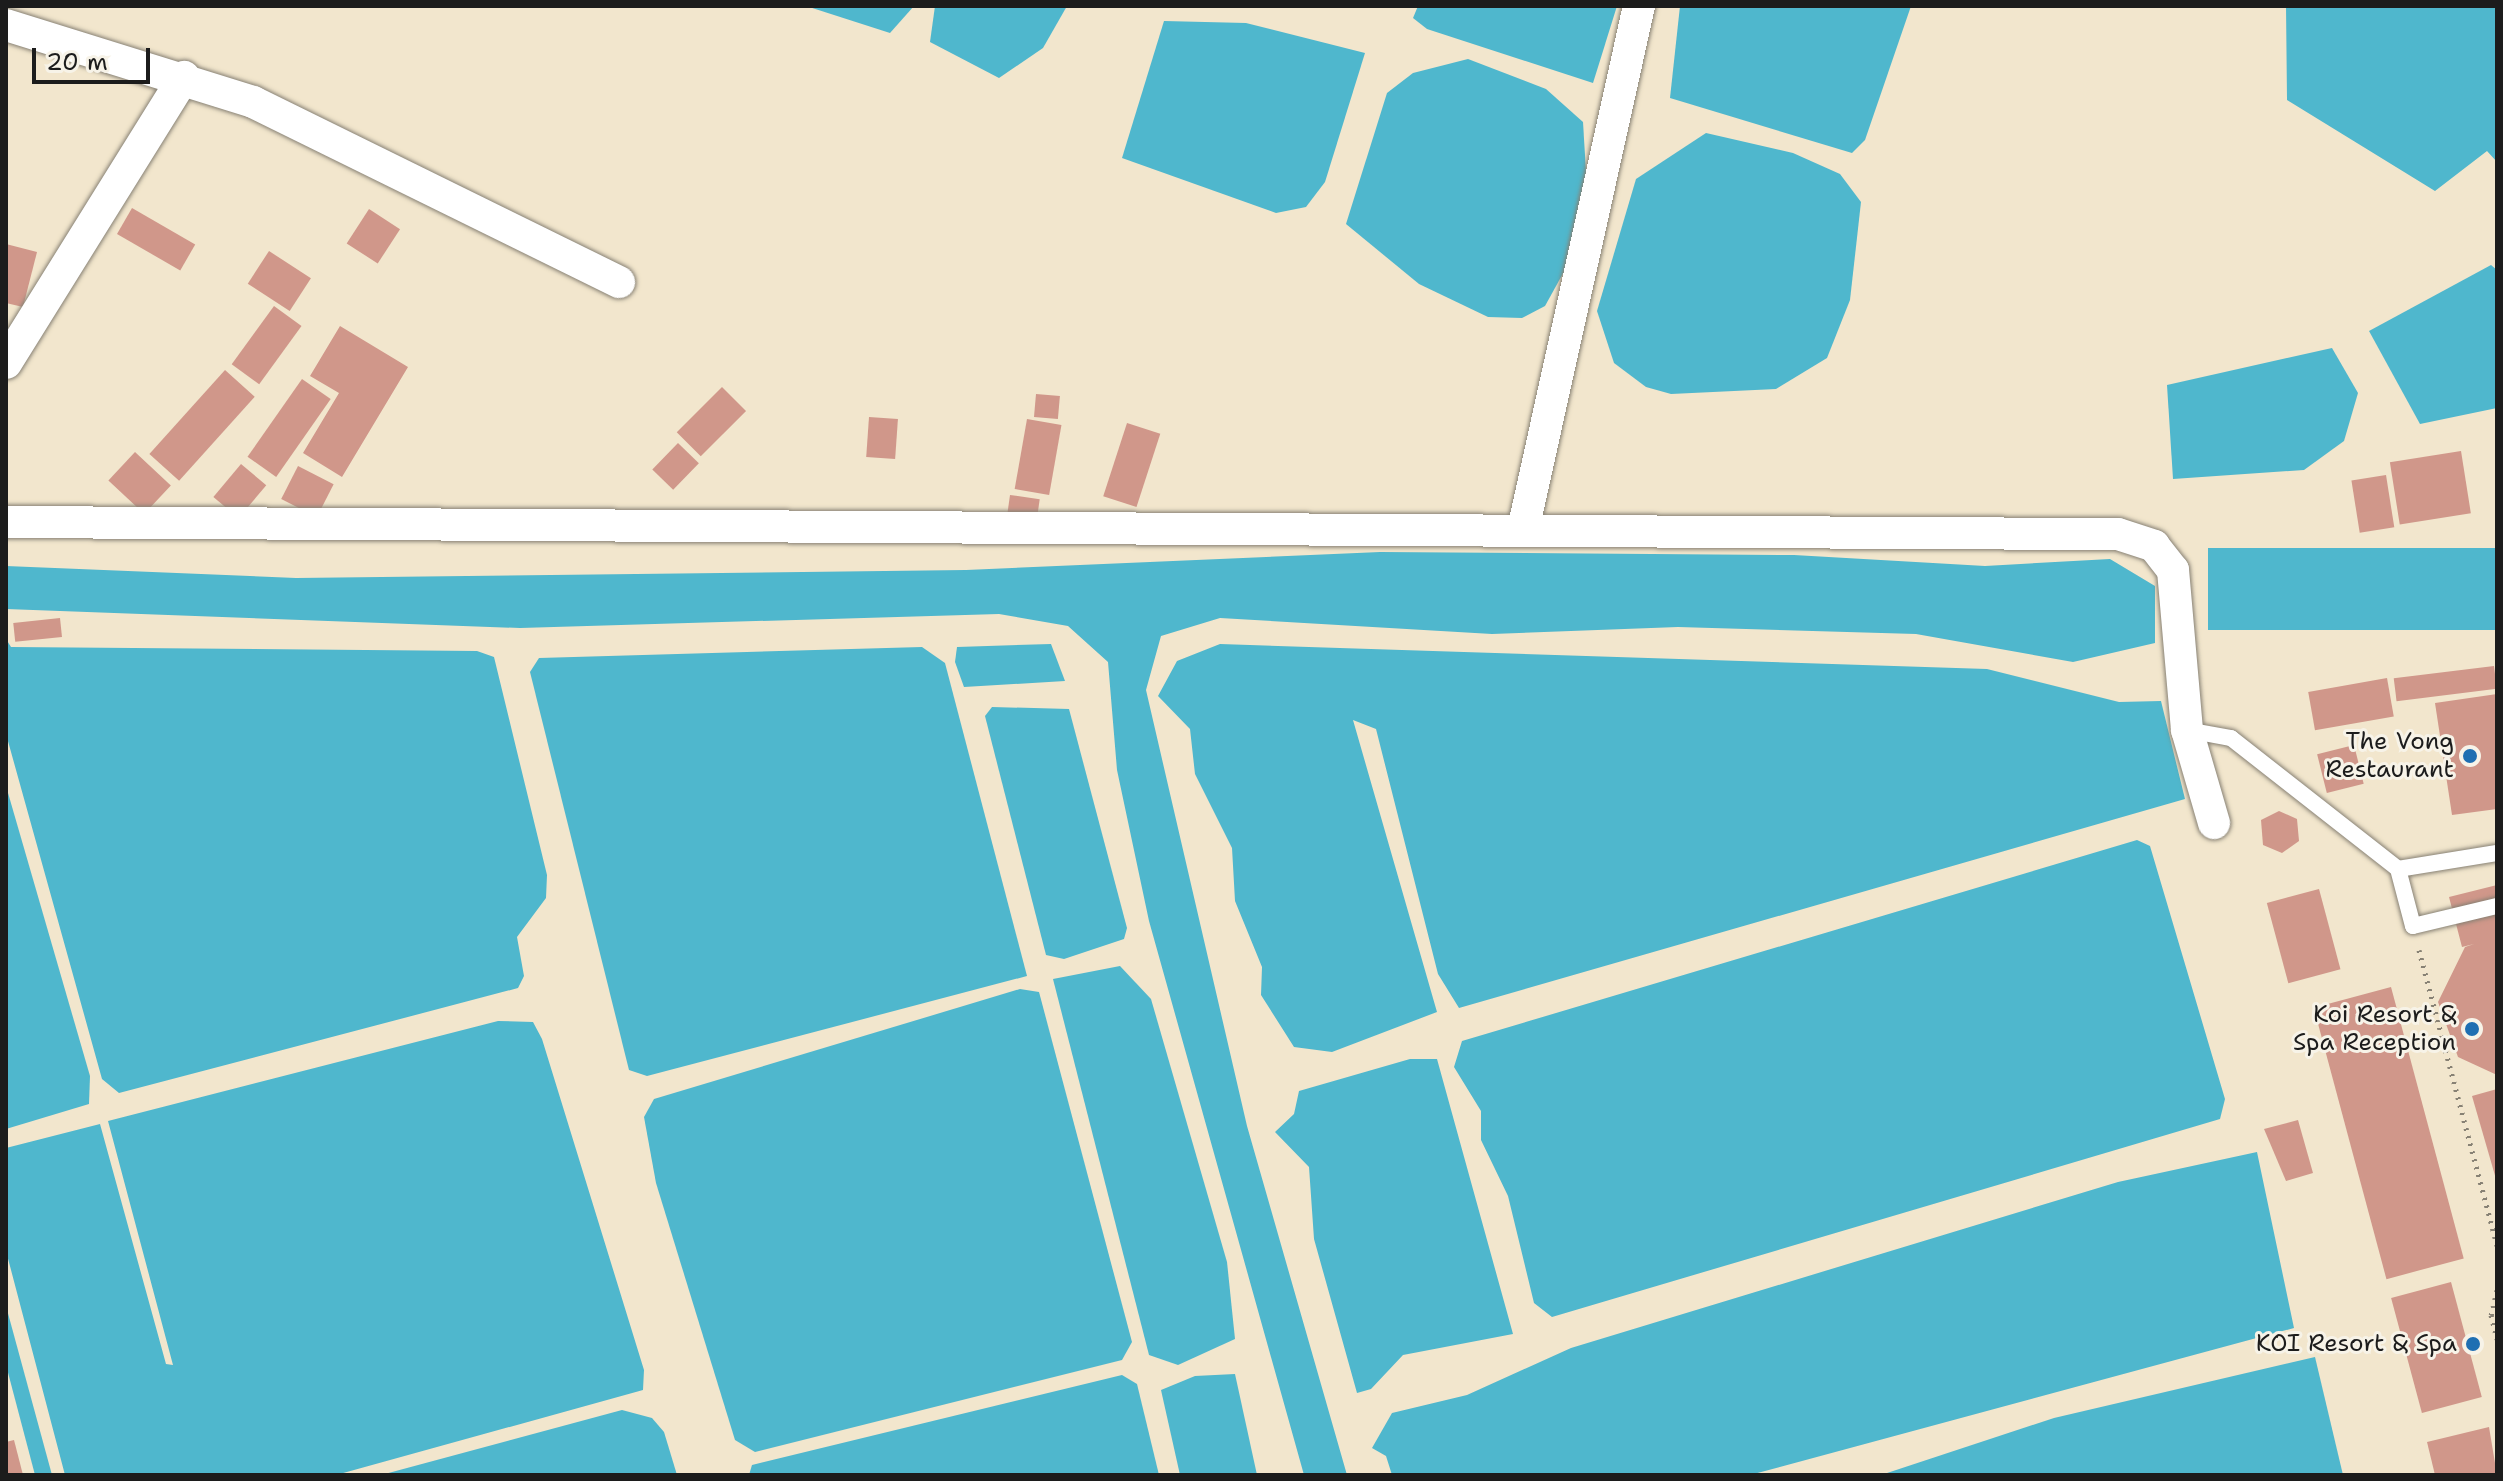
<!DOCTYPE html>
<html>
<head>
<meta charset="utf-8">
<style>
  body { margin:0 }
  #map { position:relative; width:2503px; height:1481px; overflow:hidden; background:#f2e6cd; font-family:"Shantell Sans",sans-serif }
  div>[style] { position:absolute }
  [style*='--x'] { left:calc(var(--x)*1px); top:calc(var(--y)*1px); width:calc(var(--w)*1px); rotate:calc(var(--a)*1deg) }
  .water>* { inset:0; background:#4fb7cd; transform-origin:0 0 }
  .building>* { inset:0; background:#d0978a; transform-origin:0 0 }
  .path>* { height:5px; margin-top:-2.5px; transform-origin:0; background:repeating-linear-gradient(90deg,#878174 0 2px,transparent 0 8px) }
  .roads { filter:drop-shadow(0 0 2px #878174) drop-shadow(0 0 2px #878174) }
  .service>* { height:16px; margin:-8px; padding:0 8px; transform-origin:8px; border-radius:8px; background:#fff }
  .minor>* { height:32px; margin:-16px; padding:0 16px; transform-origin:16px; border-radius:16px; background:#fff }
  .dots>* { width:22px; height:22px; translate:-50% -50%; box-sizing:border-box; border:4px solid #f7f3e8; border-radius:50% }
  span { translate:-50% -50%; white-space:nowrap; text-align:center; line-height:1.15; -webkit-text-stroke:6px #f7f3e8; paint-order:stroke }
  .poi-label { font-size:24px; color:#1c1c1c }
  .right { translate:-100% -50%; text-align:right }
  .frame { position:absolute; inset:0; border:8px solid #1c1c1c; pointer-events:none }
  .scale { position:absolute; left:32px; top:48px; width:118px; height:36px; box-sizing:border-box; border:4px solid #1c1c1c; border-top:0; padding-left:10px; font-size:24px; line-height:28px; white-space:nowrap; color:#1c1c1c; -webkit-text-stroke:6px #f7f3e8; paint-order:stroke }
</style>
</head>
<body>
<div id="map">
  <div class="water">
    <i style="clip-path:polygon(806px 6px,914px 6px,890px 33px)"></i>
    <i style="clip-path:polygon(935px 6px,1067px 6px,1043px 48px,999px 78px,930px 42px)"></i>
    <i style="clip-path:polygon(1418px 6px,1617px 6px,1593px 83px,1427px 29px,1413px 18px)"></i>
    <i style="clip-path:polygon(1680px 6px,1911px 6px,1865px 140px,1852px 153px,1670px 98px)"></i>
    <i style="clip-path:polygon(2286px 6px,2497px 6px,2497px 162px,2487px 151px,2435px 191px,2287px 100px)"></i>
    <i style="clip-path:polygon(1164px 21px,1246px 23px,1365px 53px,1325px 182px,1306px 207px,1276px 213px,1122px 158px)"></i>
    <i style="clip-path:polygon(1468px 59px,1546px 89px,1583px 122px,1586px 172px,1571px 259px,1545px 306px,1522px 318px,1488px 317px,1419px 284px,1346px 224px,1387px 93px,1413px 73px)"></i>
    <i style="clip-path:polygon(1706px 133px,1793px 153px,1840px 174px,1861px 202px,1850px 300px,1827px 358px,1776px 389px,1671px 394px,1646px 387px,1614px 363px,1597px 311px,1636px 179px)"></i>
    <i style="clip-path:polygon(2491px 265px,2497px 270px,2497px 408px,2420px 424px,2369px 331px)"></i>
    <i style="clip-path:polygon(2332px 348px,2358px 393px,2344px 441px,2304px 470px,2173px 479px,2167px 385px)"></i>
    <i style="left:2497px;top:548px;width:82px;height:289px;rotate:90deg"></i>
    <i style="clip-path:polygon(1380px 552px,1794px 555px,1985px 566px,2110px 559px,2155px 586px,2155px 643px,2073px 662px,1916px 634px,1678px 627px,1492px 634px,1220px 618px,1161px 636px,1146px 690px,1247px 1126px,1347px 1475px,1304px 1475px,1149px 921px,1117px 770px,1108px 662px,1068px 626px,999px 614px,520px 628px,6px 609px,6px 566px,296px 578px,966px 570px)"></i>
    <i style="clip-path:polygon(6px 639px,11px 647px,477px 651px,494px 657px,547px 875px,546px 898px,517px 937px,524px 976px,518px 988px,119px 1093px,102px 1079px,6px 734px)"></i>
    <i style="clip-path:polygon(1051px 644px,1065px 681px,964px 687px,955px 662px,957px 647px)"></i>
    <i style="clip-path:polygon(1220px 644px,1987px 669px,2119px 702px,2161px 701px,2185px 799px,1459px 1008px,1438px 974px,1376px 729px,1353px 720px,1437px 1012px,1332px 1052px,1294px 1047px,1261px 995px,1262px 967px,1235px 901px,1232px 848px,1195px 774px,1190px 729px,1158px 696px,1177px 661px)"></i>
    <i style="clip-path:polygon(922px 647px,945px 663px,1027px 976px,647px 1076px,629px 1070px,530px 672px,539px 658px)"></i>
    <i style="clip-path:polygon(992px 707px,1069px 709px,1127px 928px,1124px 939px,1064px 959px,1046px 955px,985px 716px)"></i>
    <i style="clip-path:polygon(6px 786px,90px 1076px,89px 1104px,6px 1129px)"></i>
    <i style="clip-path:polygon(2137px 840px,2150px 846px,2225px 1099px,2220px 1119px,1552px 1317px,1534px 1303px,1508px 1196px,1481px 1140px,1481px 1111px,1454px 1067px,1462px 1041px)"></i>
    <i style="clip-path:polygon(1120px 966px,1151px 999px,1227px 1262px,1235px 1339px,1178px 1365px,1149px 1355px,1053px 979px)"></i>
    <i style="clip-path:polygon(1020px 989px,1039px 992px,1132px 1342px,1122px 1360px,755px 1452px,735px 1440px,656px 1183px,644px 1117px,654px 1099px)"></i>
    <i style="clip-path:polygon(498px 1021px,533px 1022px,542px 1039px,644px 1370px,643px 1390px,336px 1475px,65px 1475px,6px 1251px,6px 1148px,100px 1124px,166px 1364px,173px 1365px,108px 1121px)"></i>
    <i style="clip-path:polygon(1410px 1059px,1437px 1059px,1513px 1334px,1403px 1355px,1371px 1389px,1357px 1393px,1314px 1239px,1309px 1167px,1275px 1132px,1294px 1114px,1299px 1091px)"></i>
    <i style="clip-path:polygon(2257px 1152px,2294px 1328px,1750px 1475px,1392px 1475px,1386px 1456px,1372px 1448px,1392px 1413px,1467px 1395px,1571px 1348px,2118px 1182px)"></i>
    <i style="clip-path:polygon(6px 1306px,52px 1475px,35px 1475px,6px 1365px)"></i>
    <i style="clip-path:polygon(2315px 1357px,2343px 1475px,1881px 1475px,2054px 1418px)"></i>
    <i style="clip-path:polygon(1235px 1374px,1257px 1475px,1180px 1475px,1161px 1390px,1195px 1376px)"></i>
    <i style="clip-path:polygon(1122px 1375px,1137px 1384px,1159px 1475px,749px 1475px,752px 1465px)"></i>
    <i style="clip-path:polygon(622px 1410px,652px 1418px,664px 1432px,677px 1475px,381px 1475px)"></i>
  </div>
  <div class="building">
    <i style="left:132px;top:208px;width:73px;height:30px;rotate:30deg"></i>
    <i style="left:369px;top:209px;width:37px;height:41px;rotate:33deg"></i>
    <i style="clip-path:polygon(6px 244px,37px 252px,23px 307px,6px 303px)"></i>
    <i style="left:269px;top:251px;width:50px;height:39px;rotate:33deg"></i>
    <i style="left:274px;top:306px;width:34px;height:72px;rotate:36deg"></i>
    <i style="clip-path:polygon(340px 326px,408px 367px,342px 477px,303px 453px,339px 393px,310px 376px)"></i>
    <i style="left:225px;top:370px;width:40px;height:113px;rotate:42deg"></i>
    <i style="left:302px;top:379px;width:35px;height:95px;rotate:35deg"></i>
    <i style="left:722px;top:387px;width:34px;height:64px;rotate:45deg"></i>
    <i style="left:1036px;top:394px;width:24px;height:23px;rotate:5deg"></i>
    <i style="left:869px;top:417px;width:29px;height:40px;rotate:4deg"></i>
    <i style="left:1027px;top:419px;width:35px;height:71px;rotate:10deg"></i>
    <i style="left:1127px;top:423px;width:35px;height:77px;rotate:18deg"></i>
    <i style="left:678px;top:443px;width:29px;height:37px;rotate:44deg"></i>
    <i style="left:2461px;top:451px;width:63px;height:72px;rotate:81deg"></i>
    <i style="left:135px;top:452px;width:49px;height:39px;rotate:43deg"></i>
    <i style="left:241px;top:464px;width:33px;height:43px;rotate:40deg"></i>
    <i style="left:298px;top:466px;width:40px;height:37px;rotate:27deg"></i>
    <i style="left:2386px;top:475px;width:53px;height:35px;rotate:81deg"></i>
    <i style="left:1010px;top:495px;width:30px;height:22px;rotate:8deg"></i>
    <i style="left:60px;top:618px;width:19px;height:47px;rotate:84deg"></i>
    <i style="left:2494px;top:666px;width:23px;height:101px;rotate:83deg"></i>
    <i style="left:2387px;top:678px;width:39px;height:80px;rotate:80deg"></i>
    <i style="clip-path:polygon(2497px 694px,2497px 809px,2452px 815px,2435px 703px)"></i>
    <i style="left:2354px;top:745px;width:40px;height:38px;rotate:76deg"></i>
    <i style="clip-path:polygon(2279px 811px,2297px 819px,2299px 841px,2282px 853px,2263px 845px,2261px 820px)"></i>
    <i style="clip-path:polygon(2497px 885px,2497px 1075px,2458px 1057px,2438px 1002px,2465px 947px,2474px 944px,2462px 947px,2449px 897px)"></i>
    <i style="left:2319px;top:889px;width:83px;height:54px;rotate:75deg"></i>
    <i style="left:2391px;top:987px;width:281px;height:80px;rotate:75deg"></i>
    <i style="clip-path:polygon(2497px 1089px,2497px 1179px,2496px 1179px,2472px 1096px)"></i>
    <i style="clip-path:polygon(2298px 1120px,2313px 1173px,2286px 1181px,2264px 1129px)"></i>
    <i style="left:2451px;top:1282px;width:119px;height:62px;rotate:75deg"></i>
    <i style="clip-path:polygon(2489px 1427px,2497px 1475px,2435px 1475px,2427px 1442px)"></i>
    <i style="clip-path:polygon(14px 1440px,23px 1475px,6px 1475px,6px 1442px)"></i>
  </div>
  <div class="path">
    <i style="--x:2419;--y:950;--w:306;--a:75.2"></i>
    <i style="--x:2497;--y:1290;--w:26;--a:103"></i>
    <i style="--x:2491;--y:1315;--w:25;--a:76"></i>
  </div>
  <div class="roads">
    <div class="service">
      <i style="--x:2187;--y:730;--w:45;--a:10.3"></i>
      <i style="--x:2231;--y:738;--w:212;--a:38.1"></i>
      <i style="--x:2398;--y:869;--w:100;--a:-9.2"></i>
      <i style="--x:2398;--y:869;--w:59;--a:75.3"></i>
      <i style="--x:2413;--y:926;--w:86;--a:-13.4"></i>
    </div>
    <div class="minor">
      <i style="--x:6;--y:25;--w:259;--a:17.3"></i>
      <i style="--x:253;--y:102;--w:408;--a:26.2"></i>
      <i style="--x:6;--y:363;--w:337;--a:-58.1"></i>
      <i style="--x:6;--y:522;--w:2112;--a:0.33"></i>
      <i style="--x:2118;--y:534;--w:38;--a:18"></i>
      <i style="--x:2154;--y:546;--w:31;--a:52"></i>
      <i style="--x:2173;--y:570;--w:161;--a:85"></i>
      <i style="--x:2187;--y:730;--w:97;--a:73.8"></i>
      <i style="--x:1523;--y:530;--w:537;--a:-77.52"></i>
    </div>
  </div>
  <div class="dots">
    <i style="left:2470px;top:756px;background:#1f6fb2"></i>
    <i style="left:2472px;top:1029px;background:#1f6fb2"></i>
    <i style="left:2473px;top:1344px;background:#1f6fb2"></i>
  </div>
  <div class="poi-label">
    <span class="right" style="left:2454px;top:756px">The Vong<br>Restaurant</span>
    <span class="right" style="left:2456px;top:1029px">Koi Resort &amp;<br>Spa Reception</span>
    <span class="right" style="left:2457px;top:1344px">KOI Resort &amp; Spa</span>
  </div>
  <div class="frame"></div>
  <div class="scale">20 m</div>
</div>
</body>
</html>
